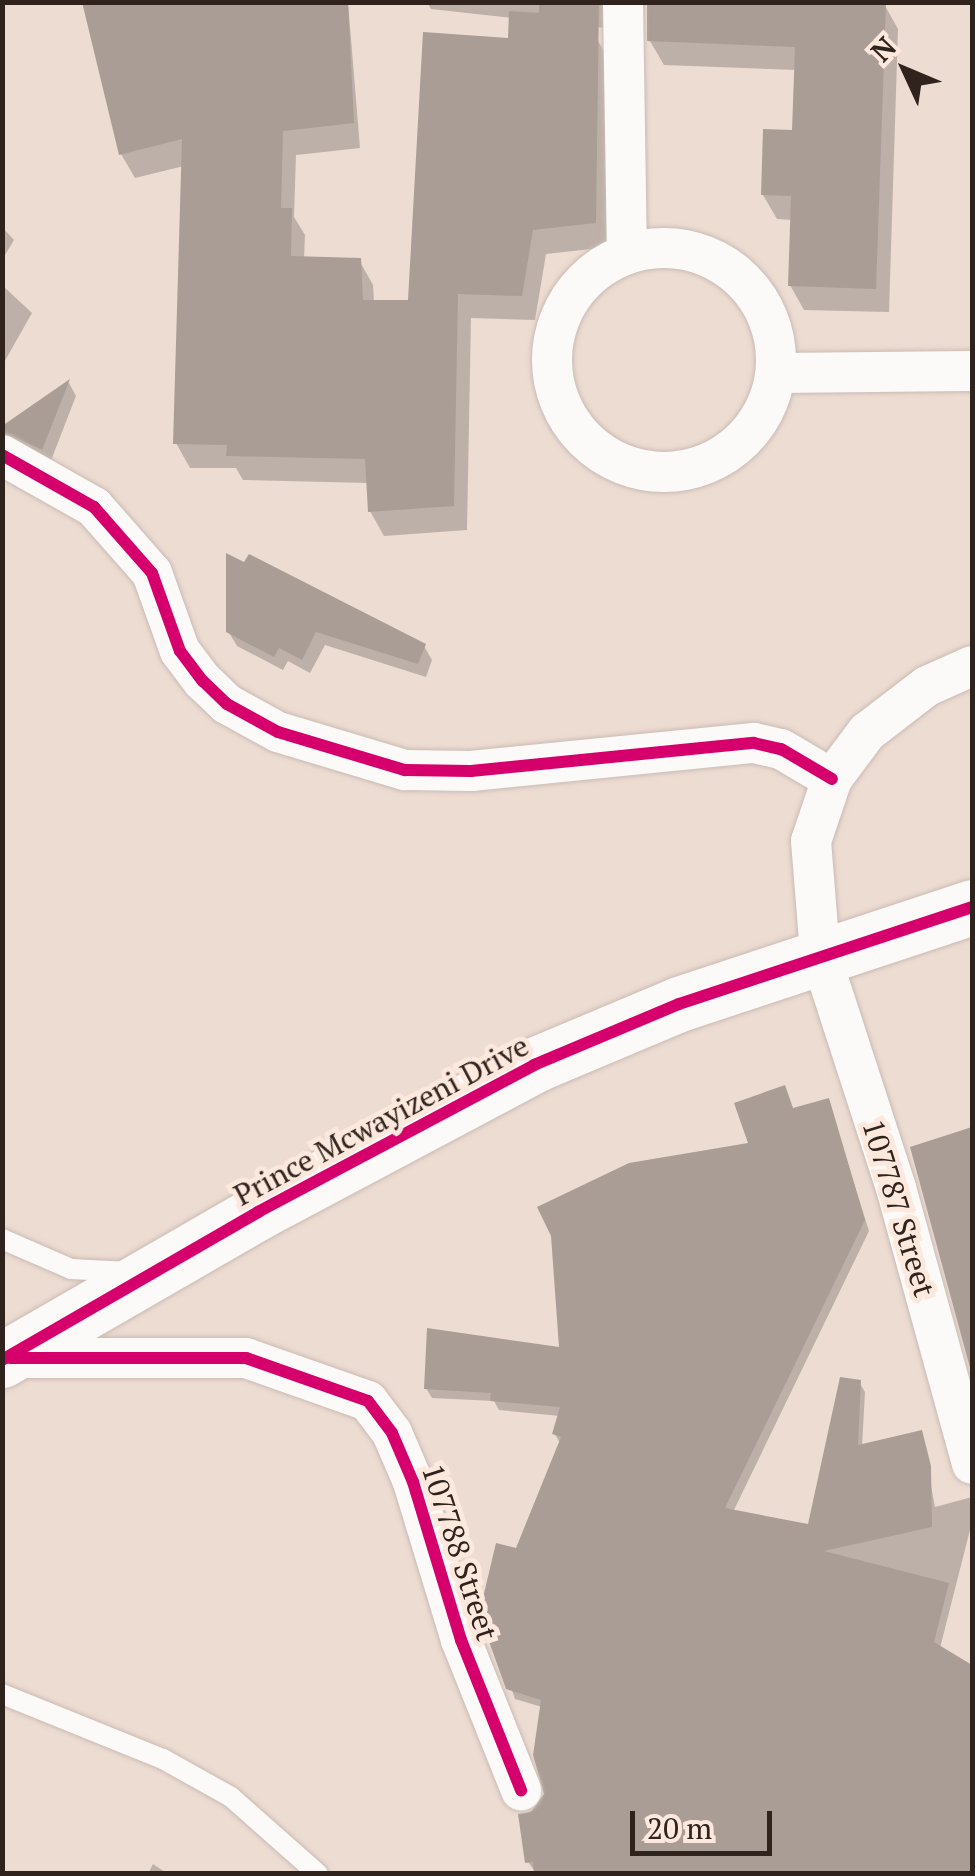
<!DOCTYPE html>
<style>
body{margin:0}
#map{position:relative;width:975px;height:1876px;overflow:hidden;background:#eddcd2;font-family:"PT Serif",serif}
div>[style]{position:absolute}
.shadow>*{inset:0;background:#0003}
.building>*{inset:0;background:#aa9d96}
.roads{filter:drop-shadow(0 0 2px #c9bbb4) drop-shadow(0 0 2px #c9bbb4)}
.lane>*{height:20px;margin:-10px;padding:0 10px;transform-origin:10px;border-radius:10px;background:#fcfaf8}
.street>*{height:40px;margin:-20px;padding:0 20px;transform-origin:20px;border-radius:20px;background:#fcfaf8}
.street>.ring{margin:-20px;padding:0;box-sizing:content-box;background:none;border:40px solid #fcfaf8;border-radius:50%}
.secondary>*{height:55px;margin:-27.5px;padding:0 27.5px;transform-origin:27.5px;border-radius:27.5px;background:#fcfaf8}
.cycleway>*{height:12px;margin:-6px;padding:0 6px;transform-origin:6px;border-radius:6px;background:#d6006c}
span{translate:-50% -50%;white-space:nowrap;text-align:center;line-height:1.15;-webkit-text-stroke:10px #fce8dd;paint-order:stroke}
.street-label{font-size:30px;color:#30231d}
.frame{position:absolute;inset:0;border:5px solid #30231d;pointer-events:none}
.north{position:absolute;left:855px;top:20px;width:100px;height:100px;-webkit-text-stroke:8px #fce8dd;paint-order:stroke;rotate:314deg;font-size:28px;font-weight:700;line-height:40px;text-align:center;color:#30231d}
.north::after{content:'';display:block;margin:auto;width:35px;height:45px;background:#30231d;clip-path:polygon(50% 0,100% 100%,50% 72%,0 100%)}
.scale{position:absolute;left:630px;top:1811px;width:142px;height:45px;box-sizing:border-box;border:5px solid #30231d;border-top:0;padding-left:12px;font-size:30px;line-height:35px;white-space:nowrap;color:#30231d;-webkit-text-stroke:8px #fce8dd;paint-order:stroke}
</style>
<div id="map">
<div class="shadow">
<i style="clip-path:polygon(348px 2px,360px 148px,296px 155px,294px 217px,305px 235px,304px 259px,359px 260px,373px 285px,374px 302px,410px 303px,598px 41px,613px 65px,609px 247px,546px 254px,535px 320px,471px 318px,467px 530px,384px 536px,370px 511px,369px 483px,243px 480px,236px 468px,190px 468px,176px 443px,184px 166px,135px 178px,121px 154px)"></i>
<i style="clip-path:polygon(427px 2px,614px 2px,613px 29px,431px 9px)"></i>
<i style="clip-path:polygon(884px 4px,898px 29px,889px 312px,804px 310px,790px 285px,792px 220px,777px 219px,763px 195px,794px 132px,797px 70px,664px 65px,650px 41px)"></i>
<i style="clip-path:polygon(2px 227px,14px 240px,2px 260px)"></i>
<i style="clip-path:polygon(2px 285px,32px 313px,2px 366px)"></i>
<i style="clip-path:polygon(69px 383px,76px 396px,50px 463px,2px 450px,2px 429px)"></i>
<i style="clip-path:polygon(229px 557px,424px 646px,432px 660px,426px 677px,325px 645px,310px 673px,288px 661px,283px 670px,237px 646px,228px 631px)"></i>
<i style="clip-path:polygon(784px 1088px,794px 1111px,828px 1101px,869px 1231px,733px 1512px,810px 1527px,859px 1382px,865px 1392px,862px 1447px,921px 1433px,935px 1507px,972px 1497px,972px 1522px,940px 1648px,972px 1668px,972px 1874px,537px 1874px,528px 1862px,521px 1815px,541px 1807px,547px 1793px,542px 1707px,515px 1699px,483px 1608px,518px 1551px,561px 1445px,555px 1434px,560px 1416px,499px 1410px,494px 1401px,432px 1398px,426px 1388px,561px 1350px,752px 1145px)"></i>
<i style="clip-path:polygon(972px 1130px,972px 1350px,971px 1350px,913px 1149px)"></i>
<i style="clip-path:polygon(153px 1864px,168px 1874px,148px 1874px)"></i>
</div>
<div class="building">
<i style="clip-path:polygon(82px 2px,348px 2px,354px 123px,283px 131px,281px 208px,292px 208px,291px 256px,361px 258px,363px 300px,408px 300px,423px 32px,508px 38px,509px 11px,539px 13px,539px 2px,599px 2px,596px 223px,533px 230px,522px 296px,458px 294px,454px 506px,368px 512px,365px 459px,226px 456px,227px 445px,173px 444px,182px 139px,119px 155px)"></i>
<i style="clip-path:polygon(647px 2px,886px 2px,876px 289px,788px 286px,791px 196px,761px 195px,763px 129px,792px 130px,795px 47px,647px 41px)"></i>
<i style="clip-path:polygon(70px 379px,42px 450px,2px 431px,2px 426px)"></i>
<i style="clip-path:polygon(226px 553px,244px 562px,249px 554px,426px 644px,418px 664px,316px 632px,302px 660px,279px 648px,274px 657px,226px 632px)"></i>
<i style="clip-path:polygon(785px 1085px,793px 1108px,829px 1098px,865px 1220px,725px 1508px,808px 1524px,840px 1377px,861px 1380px,858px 1445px,922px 1430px,931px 1466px,932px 1527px,824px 1551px,949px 1583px,934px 1642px,972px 1665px,972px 1874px,534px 1874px,533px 1862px,525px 1863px,518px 1814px,531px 1812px,544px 1794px,533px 1755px,541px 1700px,506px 1689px,476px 1605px,481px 1606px,496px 1543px,516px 1548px,561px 1437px,552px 1434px,560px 1407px,490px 1401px,491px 1393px,424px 1389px,427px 1328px,559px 1347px,551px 1236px,537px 1207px,629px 1163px,748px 1143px,734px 1103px)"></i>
<i style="clip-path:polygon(972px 1127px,972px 1368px,970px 1368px,910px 1147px)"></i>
</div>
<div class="roads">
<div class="lane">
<i style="left:2px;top:1239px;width:75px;rotate:23.5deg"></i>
<i style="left:71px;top:1269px;width:58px;rotate:3deg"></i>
<i style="left:2px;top:1694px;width:174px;rotate:22deg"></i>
<i style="left:163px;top:1759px;width:78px;rotate:29.2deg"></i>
<i style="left:231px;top:1797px;width:116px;rotate:41.5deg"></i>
</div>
<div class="street">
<i style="left:623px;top:2px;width:252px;rotate:89.1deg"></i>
<i class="ring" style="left:552px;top:248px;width:184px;height:184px"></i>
<i style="left:776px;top:373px;width:196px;rotate:-0.6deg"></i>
<i style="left:2px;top:455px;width:106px;rotate:29.5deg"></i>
<i style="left:94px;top:507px;width:88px;rotate:48.7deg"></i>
<i style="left:152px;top:573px;width:83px;rotate:70.3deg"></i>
<i style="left:180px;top:651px;width:38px;rotate:53deg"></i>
<i style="left:203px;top:681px;width:33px;rotate:44deg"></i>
<i style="left:227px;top:704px;width:58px;rotate:28.8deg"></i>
<i style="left:278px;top:732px;width:133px;rotate:16.7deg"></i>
<i style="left:405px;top:770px;width:66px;rotate:0.9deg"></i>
<i style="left:471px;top:771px;width:284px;rotate:-5.7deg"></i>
<i style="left:754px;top:743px;width:28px;rotate:13deg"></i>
<i style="left:781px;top:749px;width:59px;rotate:30.5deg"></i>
<i style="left:972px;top:666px;width:49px;rotate:156deg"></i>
<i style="left:927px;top:686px;width:76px;rotate:142.5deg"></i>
<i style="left:867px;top:732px;width:59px;rotate:126.7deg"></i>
<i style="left:832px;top:779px;width:65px;rotate:108.7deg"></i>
<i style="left:811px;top:841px;width:113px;rotate:85.4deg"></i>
<i style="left:820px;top:954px;width:246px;rotate:72deg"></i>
<i style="left:896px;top:1188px;width:286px;rotate:74.6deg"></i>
<i style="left:9px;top:1358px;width:237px"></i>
<i style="left:246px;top:1358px;width:129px;rotate:19.4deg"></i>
<i style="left:368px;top:1401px;width:40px;rotate:53deg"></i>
<i style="left:392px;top:1433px;width:53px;rotate:66.8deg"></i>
<i style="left:413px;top:1482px;width:165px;rotate:73.1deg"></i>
<i style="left:461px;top:1640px;width:162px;rotate:68.2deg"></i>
</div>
<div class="secondary">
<i style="left:2px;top:1360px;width:296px;rotate:-30deg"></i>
<i style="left:258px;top:1212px;width:313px;rotate:-28deg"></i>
<i style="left:534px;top:1065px;width:157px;rotate:-22.8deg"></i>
<i style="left:679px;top:1004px;width:309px;rotate:-18.3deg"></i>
</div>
</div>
<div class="cycleway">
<i style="left:2px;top:455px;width:106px;rotate:29.5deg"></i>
<i style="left:94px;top:507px;width:88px;rotate:48.7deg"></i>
<i style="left:152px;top:573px;width:83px;rotate:70.3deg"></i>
<i style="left:180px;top:651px;width:38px;rotate:53deg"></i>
<i style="left:203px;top:681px;width:33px;rotate:44deg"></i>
<i style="left:227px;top:704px;width:58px;rotate:28.8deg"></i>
<i style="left:278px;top:732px;width:133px;rotate:16.7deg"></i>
<i style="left:405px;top:770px;width:66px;rotate:0.9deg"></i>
<i style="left:471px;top:771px;width:284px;rotate:-5.7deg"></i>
<i style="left:754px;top:743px;width:28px;rotate:13deg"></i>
<i style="left:781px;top:749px;width:59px;rotate:30.5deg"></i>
<i style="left:10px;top:1358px;width:236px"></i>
<i style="left:246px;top:1358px;width:129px;rotate:19.4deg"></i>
<i style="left:368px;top:1401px;width:40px;rotate:53deg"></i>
<i style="left:392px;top:1433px;width:53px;rotate:66.8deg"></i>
<i style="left:413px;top:1482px;width:165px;rotate:73.1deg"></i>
<i style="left:461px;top:1640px;width:162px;rotate:68.2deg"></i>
<i style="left:2px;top:1360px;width:296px;rotate:-30deg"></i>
<i style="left:258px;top:1212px;width:313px;rotate:-28deg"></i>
<i style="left:534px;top:1065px;width:157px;rotate:-22.8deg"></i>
<i style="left:679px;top:1004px;width:309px;rotate:-18.3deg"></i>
</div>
<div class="street-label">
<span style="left:381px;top:1120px;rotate:-28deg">Prince Mcwayizeni Drive</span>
<span style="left:899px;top:1208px;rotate:73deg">107787 Street</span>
<span style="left:460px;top:1552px;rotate:72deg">107788 Street</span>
</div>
<div class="frame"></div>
<div class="north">N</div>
<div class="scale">20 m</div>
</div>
